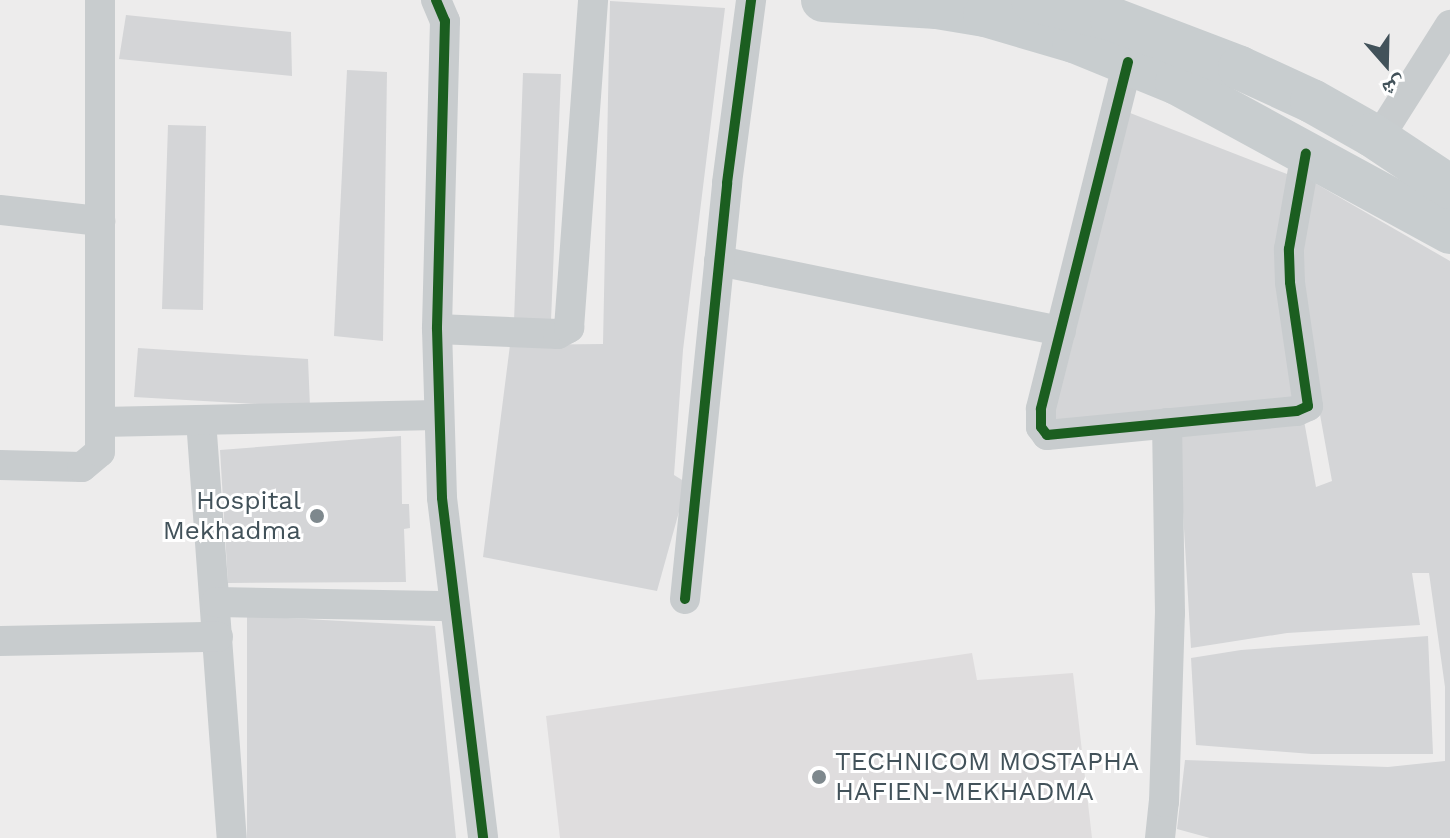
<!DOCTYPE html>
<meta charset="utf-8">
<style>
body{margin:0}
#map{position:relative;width:1450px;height:838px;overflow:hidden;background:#edecec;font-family:"Work Sans","Noto Naskh Arabic",sans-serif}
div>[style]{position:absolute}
.education>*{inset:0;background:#dfddde}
.building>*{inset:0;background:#d4d5d7}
.minor>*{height:30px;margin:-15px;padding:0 15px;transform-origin:15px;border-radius:15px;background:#c8ccce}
.secondary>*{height:44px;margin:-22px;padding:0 22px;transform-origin:22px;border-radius:22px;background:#c8cdcf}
.cycleway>*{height:10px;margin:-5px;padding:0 5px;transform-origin:5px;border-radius:5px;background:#1b5e20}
.dots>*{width:22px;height:22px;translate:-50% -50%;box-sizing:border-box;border:4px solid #fff;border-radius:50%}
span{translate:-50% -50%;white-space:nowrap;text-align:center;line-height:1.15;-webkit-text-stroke:6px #fff;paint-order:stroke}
.poi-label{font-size:26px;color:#42525a}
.right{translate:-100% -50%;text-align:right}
.left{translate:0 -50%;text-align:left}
.north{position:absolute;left:1346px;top:24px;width:80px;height:80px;-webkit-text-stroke:6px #fff;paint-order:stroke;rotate:160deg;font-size:22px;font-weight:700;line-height:32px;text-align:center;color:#42525a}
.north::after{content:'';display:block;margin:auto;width:28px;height:36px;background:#42525a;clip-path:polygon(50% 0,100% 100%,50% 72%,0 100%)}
</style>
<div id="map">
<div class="education">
<i style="clip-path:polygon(972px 653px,977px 680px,1073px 673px,1092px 838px,560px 838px,546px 716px)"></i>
</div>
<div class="building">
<i style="clip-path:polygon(610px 1px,725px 8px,683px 350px,674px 475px,687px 483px,657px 591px,483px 557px,510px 345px,603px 344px)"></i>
<i style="clip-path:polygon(126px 15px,291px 32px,292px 76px,119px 59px)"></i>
<i style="clip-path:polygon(347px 70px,387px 72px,383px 341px,334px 336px)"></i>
<i style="clip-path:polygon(523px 73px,561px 74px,551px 321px,514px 322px)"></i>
<i style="clip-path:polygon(1125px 111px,1287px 174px,1302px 404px,1045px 425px)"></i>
<i style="clip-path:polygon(168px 125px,206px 126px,203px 310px,162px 309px)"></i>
<i style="clip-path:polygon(1306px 178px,1450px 261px,1450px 838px,1210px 838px,1177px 829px,1185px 760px,1388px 767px,1445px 761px,1445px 687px,1429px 573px,1412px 573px,1420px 625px,1287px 633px,1191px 648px,1178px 426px,1303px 415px,1316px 487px,1332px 481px,1296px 282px)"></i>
<i style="clip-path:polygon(138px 348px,308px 359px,310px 407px,134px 397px)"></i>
<i style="clip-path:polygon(401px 436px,402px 504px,409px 504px,410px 528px,404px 529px,406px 582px,228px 583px,220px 450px)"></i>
<i style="clip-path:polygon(247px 616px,435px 626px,456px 838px,247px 838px)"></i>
<i style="clip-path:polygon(1428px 636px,1433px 754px,1312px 754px,1196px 745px,1191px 658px,1241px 650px)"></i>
</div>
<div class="minor">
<i style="left:436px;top:0;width:23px;rotate:67deg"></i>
<i style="left:445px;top:21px;width:308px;rotate:91.5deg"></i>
<i style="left:437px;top:329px;width:169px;rotate:88.3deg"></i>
<i style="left:442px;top:498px;width:342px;rotate:83.1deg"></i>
<i style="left:1128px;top:62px;width:358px;rotate:104.1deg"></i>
<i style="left:1041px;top:409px;width:18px;rotate:90deg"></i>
<i style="left:1041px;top:427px;width:10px;rotate:53deg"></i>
<i style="left:1047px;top:435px;width:251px;rotate:-5.5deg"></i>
<i style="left:1297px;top:411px;width:12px;rotate:-24deg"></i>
<i style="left:1308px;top:406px;width:125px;rotate:-98.3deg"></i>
<i style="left:1290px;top:282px;width:33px;rotate:-92deg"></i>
<i style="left:1289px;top:249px;width:97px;rotate:-80deg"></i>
<i style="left:1378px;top:139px;width:135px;rotate:-57.7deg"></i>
<i style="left:0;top:210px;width:101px;rotate:6.3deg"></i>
<i style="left:719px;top:261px;width:349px;rotate:11.6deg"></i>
<i style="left:437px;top:329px;width:121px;rotate:2.4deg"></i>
<i style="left:558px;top:334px;width:13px;rotate:-29deg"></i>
<i style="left:569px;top:328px;width:329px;rotate:-85.8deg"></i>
<i style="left:201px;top:420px;width:419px;rotate:85.8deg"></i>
<i style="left:101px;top:422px;width:337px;rotate:-1.2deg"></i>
<i style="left:0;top:465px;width:82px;rotate:1.4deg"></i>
<i style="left:82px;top:467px;width:23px;rotate:-40deg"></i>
<i style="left:100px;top:452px;width:452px;rotate:-90deg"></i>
<i style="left:685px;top:599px;width:418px;rotate:-84.2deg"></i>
<i style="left:727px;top:183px;width:185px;rotate:-82.5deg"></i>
<i style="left:216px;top:602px;width:238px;rotate:1deg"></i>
<i style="left:0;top:641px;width:218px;rotate:-1.1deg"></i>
<i style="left:1160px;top:838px;width:36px;rotate:-84deg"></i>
<i style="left:1164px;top:802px;width:189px;rotate:-88.2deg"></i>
<i style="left:1170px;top:613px;width:190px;rotate:-90.9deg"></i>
</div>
<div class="secondary">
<i style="left:823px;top:0;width:114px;rotate:3.5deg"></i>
<i style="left:937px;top:7px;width:49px;rotate:9.5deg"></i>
<i style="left:985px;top:15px;width:93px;rotate:16.3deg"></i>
<i style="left:1074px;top:41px;width:111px;rotate:22.2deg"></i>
<i style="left:1177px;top:83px;width:311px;rotate:28.6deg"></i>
<i style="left:1033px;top:0;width:81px;rotate:13.5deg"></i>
<i style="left:1112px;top:19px;width:137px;rotate:20.9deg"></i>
<i style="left:1240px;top:68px;width:79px;rotate:24.6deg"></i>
<i style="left:1312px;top:101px;width:69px;rotate:29.5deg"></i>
<i style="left:1372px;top:135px;width:94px;rotate:33.7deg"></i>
</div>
<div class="cycleway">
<i style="left:436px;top:0;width:23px;rotate:67deg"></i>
<i style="left:445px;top:21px;width:308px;rotate:91.5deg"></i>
<i style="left:437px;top:329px;width:169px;rotate:88.3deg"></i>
<i style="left:442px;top:498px;width:342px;rotate:83.1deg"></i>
<i style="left:1128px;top:62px;width:358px;rotate:104.1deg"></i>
<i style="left:1041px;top:409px;width:18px;rotate:90deg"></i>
<i style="left:1041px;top:427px;width:10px;rotate:53deg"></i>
<i style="left:1047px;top:435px;width:251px;rotate:-5.5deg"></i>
<i style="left:1297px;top:411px;width:12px;rotate:-24deg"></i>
<i style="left:1308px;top:406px;width:125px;rotate:-98.3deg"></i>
<i style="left:1290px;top:282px;width:33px;rotate:-92deg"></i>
<i style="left:1289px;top:249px;width:97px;rotate:-80deg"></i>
<i style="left:685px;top:599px;width:418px;rotate:-84.2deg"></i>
<i style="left:727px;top:183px;width:185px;rotate:-82.5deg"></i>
</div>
<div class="dots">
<i style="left:317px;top:516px;background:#7e888d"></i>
<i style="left:819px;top:777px;background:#7e888d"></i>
</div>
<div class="poi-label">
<span class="right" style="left:301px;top:516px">Hospital<br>Mekhadma</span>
<span class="left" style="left:835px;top:777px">TECHNICOM MOSTAPHA<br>HAFIEN-MEKHADMA</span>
</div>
<div class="north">ش</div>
</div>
